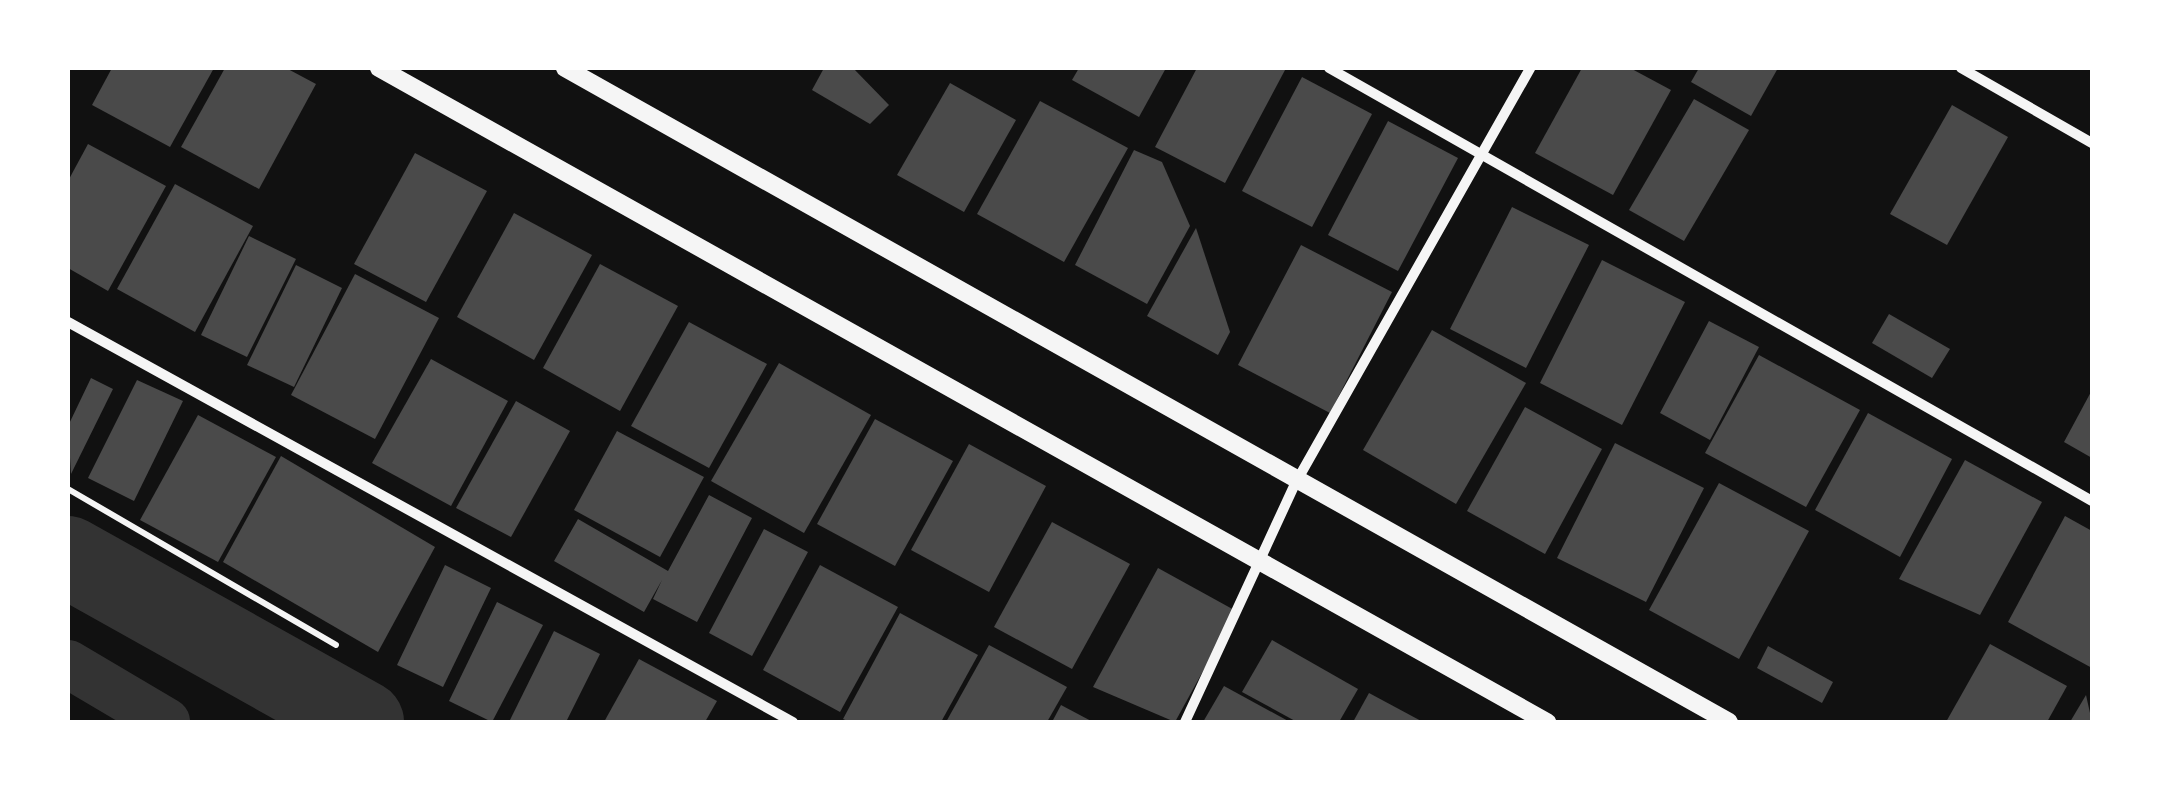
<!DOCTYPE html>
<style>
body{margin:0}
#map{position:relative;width:2160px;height:790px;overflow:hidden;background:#111;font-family:"PT Sans",sans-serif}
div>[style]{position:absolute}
.canal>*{height:48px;margin:-24px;padding:0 24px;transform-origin:24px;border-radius:24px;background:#333}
.river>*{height:82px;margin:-41px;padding:0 41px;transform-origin:41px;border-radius:41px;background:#333}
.building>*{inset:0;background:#4a4a4a}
.path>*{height:6px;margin:-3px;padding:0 3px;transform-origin:3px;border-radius:3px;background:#f5f5f5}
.minor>*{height:10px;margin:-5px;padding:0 5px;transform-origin:5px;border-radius:5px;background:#f5f5f5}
.tertiary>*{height:18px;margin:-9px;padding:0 9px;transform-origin:9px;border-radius:9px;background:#f5f5f5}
span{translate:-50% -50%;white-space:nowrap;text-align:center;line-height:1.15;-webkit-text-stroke:8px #fff;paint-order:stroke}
.frame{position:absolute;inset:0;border:70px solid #fff;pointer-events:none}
</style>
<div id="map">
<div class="canal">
<i style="left:68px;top:664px;width:114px;rotate:30.6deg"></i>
</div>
<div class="river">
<i style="left:68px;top:557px;width:338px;rotate:29.2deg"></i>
</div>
<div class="building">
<i style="clip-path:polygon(112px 68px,214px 68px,170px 147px,92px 105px)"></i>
<i style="clip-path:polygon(225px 68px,286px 68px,316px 84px,259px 189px,181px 147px)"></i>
<i style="clip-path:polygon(824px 68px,853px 68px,889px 105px,870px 124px,812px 90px)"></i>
<i style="clip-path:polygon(1079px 68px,1166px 68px,1139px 117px,1072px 80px)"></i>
<i style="clip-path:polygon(1197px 68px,1285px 70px,1225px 183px,1155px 147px)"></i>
<i style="clip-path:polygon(1582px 68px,1630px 68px,1671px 90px,1613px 195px,1535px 153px)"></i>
<i style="clip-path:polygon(1699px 68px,1778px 68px,1751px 116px,1691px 82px)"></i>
<i style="clip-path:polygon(1302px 77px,1372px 114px,1312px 227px,1242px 191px)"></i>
<i style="clip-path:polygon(950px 83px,1016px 120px,964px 212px,897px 175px)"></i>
<i style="clip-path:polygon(1694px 99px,1749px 130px,1684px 241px,1629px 210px)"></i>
<i style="clip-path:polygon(1040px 101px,1128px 148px,1064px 262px,977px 214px)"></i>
<i style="clip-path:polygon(1952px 105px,2008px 137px,1947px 245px,1890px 214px)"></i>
<i style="clip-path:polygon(1388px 121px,1458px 158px,1398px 271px,1328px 235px)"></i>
<i style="clip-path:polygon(88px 144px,166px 186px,108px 291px,68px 268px,68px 181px)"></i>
<i style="clip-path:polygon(1134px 150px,1162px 162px,1190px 226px,1147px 304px,1075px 265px)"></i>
<i style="clip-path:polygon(415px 153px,487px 191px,426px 302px,354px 264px)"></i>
<i style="clip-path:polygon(175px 184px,253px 226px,195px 332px,117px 289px)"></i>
<i style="clip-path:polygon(1512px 207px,1589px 245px,1526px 368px,1450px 329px)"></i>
<i style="clip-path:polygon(514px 213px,592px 255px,534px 360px,457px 317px)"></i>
<i style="clip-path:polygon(1196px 228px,1230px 332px,1218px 355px,1147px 316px)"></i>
<i style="clip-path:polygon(249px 236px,296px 259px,247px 357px,201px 335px)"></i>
<i style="clip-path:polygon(1301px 245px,1392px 292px,1330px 413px,1238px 365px)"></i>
<i style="clip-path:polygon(1602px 260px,1685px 302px,1622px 425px,1540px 383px)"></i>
<i style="clip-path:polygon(600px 264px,678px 306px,620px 411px,543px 368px)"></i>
<i style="clip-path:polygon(296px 265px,342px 288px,294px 387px,247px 365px)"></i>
<i style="clip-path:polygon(355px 274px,439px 318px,375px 439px,291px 395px)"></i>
<i style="clip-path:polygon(1889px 314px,1950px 349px,1932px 378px,1872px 343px)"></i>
<i style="clip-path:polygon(1709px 321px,1759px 347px,1710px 440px,1660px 413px)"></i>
<i style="clip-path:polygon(689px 322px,767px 364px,709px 468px,631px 426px)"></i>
<i style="clip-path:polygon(1432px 330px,1526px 383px,1456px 504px,1363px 450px)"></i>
<i style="clip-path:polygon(1759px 355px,1860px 410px,1806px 507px,1705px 453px)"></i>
<i style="clip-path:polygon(431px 359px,508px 401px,451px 506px,372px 463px)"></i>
<i style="clip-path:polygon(779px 363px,871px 415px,804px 533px,711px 481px)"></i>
<i style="clip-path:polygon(91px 378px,113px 389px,71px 474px,68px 426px)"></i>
<i style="clip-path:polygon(137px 380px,183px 401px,134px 501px,88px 478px)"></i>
<i style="clip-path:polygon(2092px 390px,2092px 458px,2064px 442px)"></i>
<i style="clip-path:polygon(516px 401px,570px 431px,511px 537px,456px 508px)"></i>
<i style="clip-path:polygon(1525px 407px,1602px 449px,1545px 554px,1467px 511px)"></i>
<i style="clip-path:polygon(1868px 413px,1952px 459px,1900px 557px,1815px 510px)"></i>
<i style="clip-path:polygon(198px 415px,276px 457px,218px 562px,140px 520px)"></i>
<i style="clip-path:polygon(875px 419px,953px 461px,895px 566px,817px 524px)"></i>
<i style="clip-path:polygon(617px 431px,704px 477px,660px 557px,574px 510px)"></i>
<i style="clip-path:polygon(1615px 443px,1704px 488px,1646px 602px,1557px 558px)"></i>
<i style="clip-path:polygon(969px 444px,1046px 486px,989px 592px,911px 550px)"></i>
<i style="clip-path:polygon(281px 456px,435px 547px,378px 652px,223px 562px)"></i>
<i style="clip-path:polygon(1965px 460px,2042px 502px,1980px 615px,1899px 579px)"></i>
<i style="clip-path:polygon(1719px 483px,1809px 531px,1739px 659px,1649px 610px)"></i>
<i style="clip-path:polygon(709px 495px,752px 518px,697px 622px,653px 599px,662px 580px,644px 612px,554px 561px,578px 519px,668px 571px)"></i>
<i style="clip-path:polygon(2065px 516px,2092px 531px,2092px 668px,2008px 622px)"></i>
<i style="clip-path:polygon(1052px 522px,1130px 564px,1072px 669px,994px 627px)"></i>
<i style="clip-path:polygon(764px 529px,808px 552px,752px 656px,709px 633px)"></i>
<i style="clip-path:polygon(445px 565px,491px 588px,443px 687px,397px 665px)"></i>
<i style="clip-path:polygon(820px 565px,898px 607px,840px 712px,763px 670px)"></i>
<i style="clip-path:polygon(1158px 568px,1236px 611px,1175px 722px,1093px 687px)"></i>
<i style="clip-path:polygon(497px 602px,543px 625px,492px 722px,449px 701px)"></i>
<i style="clip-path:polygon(900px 613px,978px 655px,941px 722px,850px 722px,843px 719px)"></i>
<i style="clip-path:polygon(554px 631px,600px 654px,566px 722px,509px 722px)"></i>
<i style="clip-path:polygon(1272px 640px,1358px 689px,1339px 722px,1297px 722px,1242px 692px)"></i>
<i style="clip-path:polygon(1990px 644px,2067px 686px,2047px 722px,1946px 722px)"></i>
<i style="clip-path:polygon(989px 645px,1067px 687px,1047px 722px,946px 722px)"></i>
<i style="clip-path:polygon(1768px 646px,1833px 682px,1822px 703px,1757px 668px)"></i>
<i style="clip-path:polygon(639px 659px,717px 701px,705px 722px,604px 722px)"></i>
<i style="clip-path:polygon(1224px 686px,1290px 722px,1203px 722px)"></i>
<i style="clip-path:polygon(1369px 693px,1423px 722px,1353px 722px)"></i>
<i style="clip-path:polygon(2086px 695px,2092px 722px,2070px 722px)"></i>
<i style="clip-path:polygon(1061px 705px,1093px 722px,1052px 722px)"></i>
</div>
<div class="path">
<i style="left:68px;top:489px;width:310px;rotate:30.2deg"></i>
</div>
<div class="minor">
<i style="left:1329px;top:68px;width:877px;rotate:29.57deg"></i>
<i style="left:1961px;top:68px;width:151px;rotate:29.8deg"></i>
<i style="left:68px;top:322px;width:828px;rotate:28.89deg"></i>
<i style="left:1185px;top:722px;width:262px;rotate:-65.2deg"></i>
<i style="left:1295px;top:484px;width:478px;rotate:-60.5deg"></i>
</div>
<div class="tertiary">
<i style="left:379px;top:68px;width:1339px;rotate:29.25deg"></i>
<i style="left:565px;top:68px;width:1335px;rotate:29.33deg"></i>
</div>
<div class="frame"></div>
</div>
